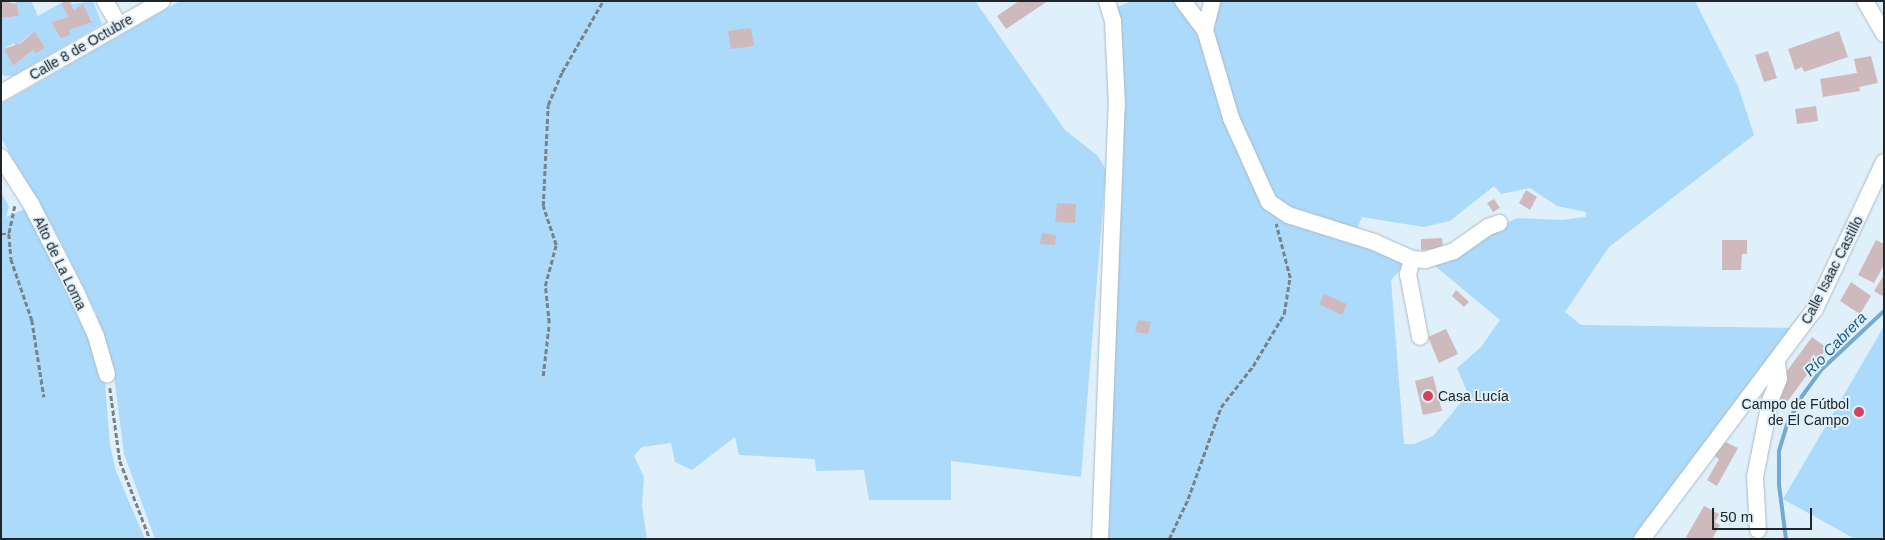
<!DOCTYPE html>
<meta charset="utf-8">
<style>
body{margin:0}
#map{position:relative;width:1885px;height:540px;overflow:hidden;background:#e0f0fb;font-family:Helvetica,sans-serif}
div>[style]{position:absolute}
.green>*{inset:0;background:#acdafb}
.stream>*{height:4px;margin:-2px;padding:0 2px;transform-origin:2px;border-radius:2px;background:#72aad1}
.building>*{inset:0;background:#cebabc}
.path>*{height:2.5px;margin-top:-1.25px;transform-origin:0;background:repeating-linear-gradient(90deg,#788289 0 5px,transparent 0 7.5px)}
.roads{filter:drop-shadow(0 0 1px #abb9c4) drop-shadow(0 0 1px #abb9c4)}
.minor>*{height:16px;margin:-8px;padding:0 8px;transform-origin:8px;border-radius:8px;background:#fff}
.dots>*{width:14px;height:14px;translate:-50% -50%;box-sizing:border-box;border:2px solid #e0f0fb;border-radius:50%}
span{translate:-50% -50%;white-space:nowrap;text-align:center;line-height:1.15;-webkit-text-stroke:4px #e0f0fb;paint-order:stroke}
.street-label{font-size:14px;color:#202529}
.poi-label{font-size:14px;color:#202529}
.left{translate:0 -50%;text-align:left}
.right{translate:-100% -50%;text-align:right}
.water-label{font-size:15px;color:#17597f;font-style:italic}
.frame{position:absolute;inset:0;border:2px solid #202529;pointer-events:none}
.scale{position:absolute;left:1712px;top:508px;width:100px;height:22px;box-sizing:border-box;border:2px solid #202529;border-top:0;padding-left:6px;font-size:15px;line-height:18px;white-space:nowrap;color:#202529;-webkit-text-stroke:4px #e0f0fb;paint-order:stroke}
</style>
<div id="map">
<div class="green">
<i style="clip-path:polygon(evenodd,13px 1px,31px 1px,38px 16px,61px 3px,68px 17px,51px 22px,61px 39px,71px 34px,69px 30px,92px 21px,83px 5px,74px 10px,69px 1px,73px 4px,93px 1px,102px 24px,13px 76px,5px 76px,1px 74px,1px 18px,19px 16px,17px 4px,13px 1px,35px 31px,45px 48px,35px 54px,33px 50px,13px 66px,4px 49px,14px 43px,16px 46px,35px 31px)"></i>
<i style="clip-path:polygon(180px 1px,975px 1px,1065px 130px,1098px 156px,1106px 170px,1081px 477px,951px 461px,951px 500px,869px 500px,864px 470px,816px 471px,815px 459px,739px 455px,735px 437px,692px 470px,675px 462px,671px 443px,642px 447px,634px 456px,644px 477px,642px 505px,647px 539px,155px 539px,124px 454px,114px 376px,96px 313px,60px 240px,1px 138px,1px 104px)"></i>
<i style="clip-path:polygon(1132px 1px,1176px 1px,1200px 36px,1263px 199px,1407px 263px,1391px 280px,1404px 444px,1414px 444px,1433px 436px,1468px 394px,1457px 368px,1481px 347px,1500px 320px,1429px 261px,1517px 218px,1562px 220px,1586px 217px,1586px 212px,1557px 206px,1530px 188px,1501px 194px,1494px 186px,1450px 221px,1423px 227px,1362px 217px,1357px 229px,1334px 226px,1274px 200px,1234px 117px,1213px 34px,1215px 1px,1695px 1px,1738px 86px,1754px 135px,1609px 247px,1565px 312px,1581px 325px,1793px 328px,1635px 539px,1106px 539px,1124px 143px,1115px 8px)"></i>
<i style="clip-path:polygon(1px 192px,9px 207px,6px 217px,27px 208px,74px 296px,105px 383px,110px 445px,116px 471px,145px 539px,1px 539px)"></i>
<i style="clip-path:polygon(1884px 326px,1884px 539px,1855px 539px,1783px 499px)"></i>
</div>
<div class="stream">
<i style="left:1786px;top:539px;width:54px;rotate:-97.4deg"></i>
<i style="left:1779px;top:485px;width:34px;rotate:-90deg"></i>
<i style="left:1779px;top:451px;width:27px;rotate:-73deg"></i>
<i style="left:1787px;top:425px;width:29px;rotate:-63deg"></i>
<i style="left:1800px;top:399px;width:37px;rotate:-54deg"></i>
<i style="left:1822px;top:369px;width:85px;rotate:-43.1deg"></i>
</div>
<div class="building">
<i style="clip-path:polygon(1px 1px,17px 4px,19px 16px,1px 18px)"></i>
<i style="clip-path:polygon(69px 1px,74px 10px,83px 4px,92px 22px,69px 30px,71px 34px,61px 39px,51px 22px,68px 17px,61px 3px)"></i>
<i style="clip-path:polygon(1019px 1px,1048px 1px,1006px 29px,997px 16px)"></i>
<i style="clip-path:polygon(751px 28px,754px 46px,731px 49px,728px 31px)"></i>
<i style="clip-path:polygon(35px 31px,45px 48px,35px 54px,33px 50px,13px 66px,4px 49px,21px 43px)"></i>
<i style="clip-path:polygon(1839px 31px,1848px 57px,1804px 72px,1802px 67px,1795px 70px,1788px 49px)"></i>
<i style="clip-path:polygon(1768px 51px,1777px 78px,1764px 82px,1755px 55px)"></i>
<i style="clip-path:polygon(1871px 56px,1878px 83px,1859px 87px,1860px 91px,1823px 97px,1820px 79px,1857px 73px,1854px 59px)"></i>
<i style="clip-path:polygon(1816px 106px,1818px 121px,1797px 124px,1795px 109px)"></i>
<i style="clip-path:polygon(1526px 190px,1537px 197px,1530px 210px,1519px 203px)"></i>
<i style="clip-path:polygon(1494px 199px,1500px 208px,1493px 212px,1487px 203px)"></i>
<i style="clip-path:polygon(1057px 203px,1076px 204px,1075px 223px,1055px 222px)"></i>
<i style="clip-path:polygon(1042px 233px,1056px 235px,1055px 245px,1040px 244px)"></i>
<i style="clip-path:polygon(1442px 238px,1443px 249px,1421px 250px,1421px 239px)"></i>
<i style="clip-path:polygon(1722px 240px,1747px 240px,1747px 254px,1742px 254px,1741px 270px,1722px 270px)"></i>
<i style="clip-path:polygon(1876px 240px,1884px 244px,1884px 265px,1874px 283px,1858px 275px)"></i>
<i style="clip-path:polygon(1884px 275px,1884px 293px,1882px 296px,1874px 291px)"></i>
<i style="clip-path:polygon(1851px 282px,1871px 296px,1860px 314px,1840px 301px)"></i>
<i style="clip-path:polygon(1456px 290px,1469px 302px,1464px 307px,1452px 296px)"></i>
<i style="clip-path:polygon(1324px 294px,1347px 304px,1342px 315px,1319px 304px)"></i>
<i style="clip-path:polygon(1138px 320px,1151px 322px,1148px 334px,1135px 332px)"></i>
<i style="clip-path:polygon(1446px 329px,1458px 354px,1439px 363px,1428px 337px)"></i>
<i style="clip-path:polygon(1812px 337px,1827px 348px,1784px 406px,1773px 398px,1784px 375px)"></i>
<i style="clip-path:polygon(1433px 376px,1442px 411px,1423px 415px,1415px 381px)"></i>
<i style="clip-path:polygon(1723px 441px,1738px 448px,1717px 486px,1707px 480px,1719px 459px,1713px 455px)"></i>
<i style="clip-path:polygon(1704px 506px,1719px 514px,1715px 522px,1720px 525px,1712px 539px,1690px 539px,1686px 537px)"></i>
</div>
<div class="path">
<i style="left:15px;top:206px;width:29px;rotate:102deg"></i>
<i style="left:9px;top:234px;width:25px;rotate:85deg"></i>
<i style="left:11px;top:259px;width:65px;rotate:71deg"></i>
<i style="left:32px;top:320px;width:78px;rotate:81.1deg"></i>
<i style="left:1px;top:234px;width:8px"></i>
<i style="left:543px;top:376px;width:53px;rotate:-83.5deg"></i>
<i style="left:549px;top:323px;width:37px;rotate:-96deg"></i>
<i style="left:545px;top:286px;width:42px;rotate:-75deg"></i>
<i style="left:556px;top:245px;width:41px;rotate:-108.4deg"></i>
<i style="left:543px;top:206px;width:101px;rotate:-87.2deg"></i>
<i style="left:548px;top:105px;width:36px;rotate:-67deg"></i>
<i style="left:562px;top:72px;width:82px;rotate:-60deg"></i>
<i style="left:110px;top:388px;width:74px;rotate:82.2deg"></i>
<i style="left:120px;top:461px;width:84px;rotate:69deg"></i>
<i style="left:1169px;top:539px;width:44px;rotate:-64.6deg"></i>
<i style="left:1188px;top:499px;width:98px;rotate:-70.3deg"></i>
<i style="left:1221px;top:407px;width:52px;rotate:-52deg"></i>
<i style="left:1253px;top:366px;width:61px;rotate:-59.2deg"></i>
<i style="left:1284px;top:314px;width:36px;rotate:-81deg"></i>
<i style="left:1290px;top:278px;width:56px;rotate:-104.5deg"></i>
</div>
<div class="roads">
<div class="minor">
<i style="left:105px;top:1px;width:28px;rotate:60deg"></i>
<i style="left:1183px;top:1px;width:36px;rotate:53deg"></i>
<i style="left:1205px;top:30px;width:92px;rotate:73.5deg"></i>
<i style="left:1231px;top:118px;width:92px;rotate:65.7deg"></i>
<i style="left:1269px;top:202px;width:23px;rotate:34deg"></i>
<i style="left:1288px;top:215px;width:90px;rotate:17.4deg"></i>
<i style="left:1374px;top:242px;width:42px;rotate:24.1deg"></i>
<i style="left:1412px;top:259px;width:13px;rotate:4deg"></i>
<i style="left:1425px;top:260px;width:30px;rotate:-17deg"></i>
<i style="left:1454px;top:251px;width:42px;rotate:-35.2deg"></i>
<i style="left:1488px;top:227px;width:12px;rotate:-20deg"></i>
<i style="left:1865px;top:1px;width:38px;rotate:60deg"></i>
<i style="left:1205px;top:30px;width:30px;rotate:-76deg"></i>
<i style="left:1px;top:93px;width:185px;rotate:-29.7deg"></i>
<i style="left:1px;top:157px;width:56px;rotate:57.4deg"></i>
<i style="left:31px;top:204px;width:101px;rotate:62.9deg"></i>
<i style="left:77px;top:294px;width:46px;rotate:65.7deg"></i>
<i style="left:96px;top:336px;width:40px;rotate:74deg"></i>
<i style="left:1412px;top:259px;width:16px;rotate:105deg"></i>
<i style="left:1408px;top:274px;width:64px;rotate:79.2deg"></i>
<i style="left:1758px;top:530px;width:53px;rotate:-93.2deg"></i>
<i style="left:1755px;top:477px;width:77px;rotate:-78.8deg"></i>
<i style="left:1770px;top:401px;width:24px;rotate:-68deg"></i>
<i style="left:1779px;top:379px;width:17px;rotate:-97deg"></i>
<i style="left:1100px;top:539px;width:433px;rotate:-87.8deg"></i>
<i style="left:1117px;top:106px;width:85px;rotate:-92.7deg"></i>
<i style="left:1113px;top:21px;width:21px;rotate:-107deg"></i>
<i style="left:1642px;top:539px;width:288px;rotate:-53.1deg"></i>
<i style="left:1815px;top:309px;width:162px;rotate:-64.9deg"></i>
</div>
</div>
<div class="dots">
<i style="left:1428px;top:396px;background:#d34360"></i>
<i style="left:1859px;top:412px;background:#d34360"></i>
</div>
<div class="street-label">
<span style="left:81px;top:47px;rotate:-30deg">Calle 8 de Octubre</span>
<span style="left:60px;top:263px;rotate:64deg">Alto de La Loma</span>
<span style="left:1832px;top:270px;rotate:-63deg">Calle Isaac Castillo</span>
</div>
<div class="poi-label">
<span class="left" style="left:1438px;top:396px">Casa Lucía</span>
<span class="right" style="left:1849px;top:412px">Campo de Fútbol<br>de El Campo</span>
</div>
<div class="water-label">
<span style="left:1835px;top:344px;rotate:-46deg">Río Cabrera</span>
</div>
<div class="frame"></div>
<div class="scale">50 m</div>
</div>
